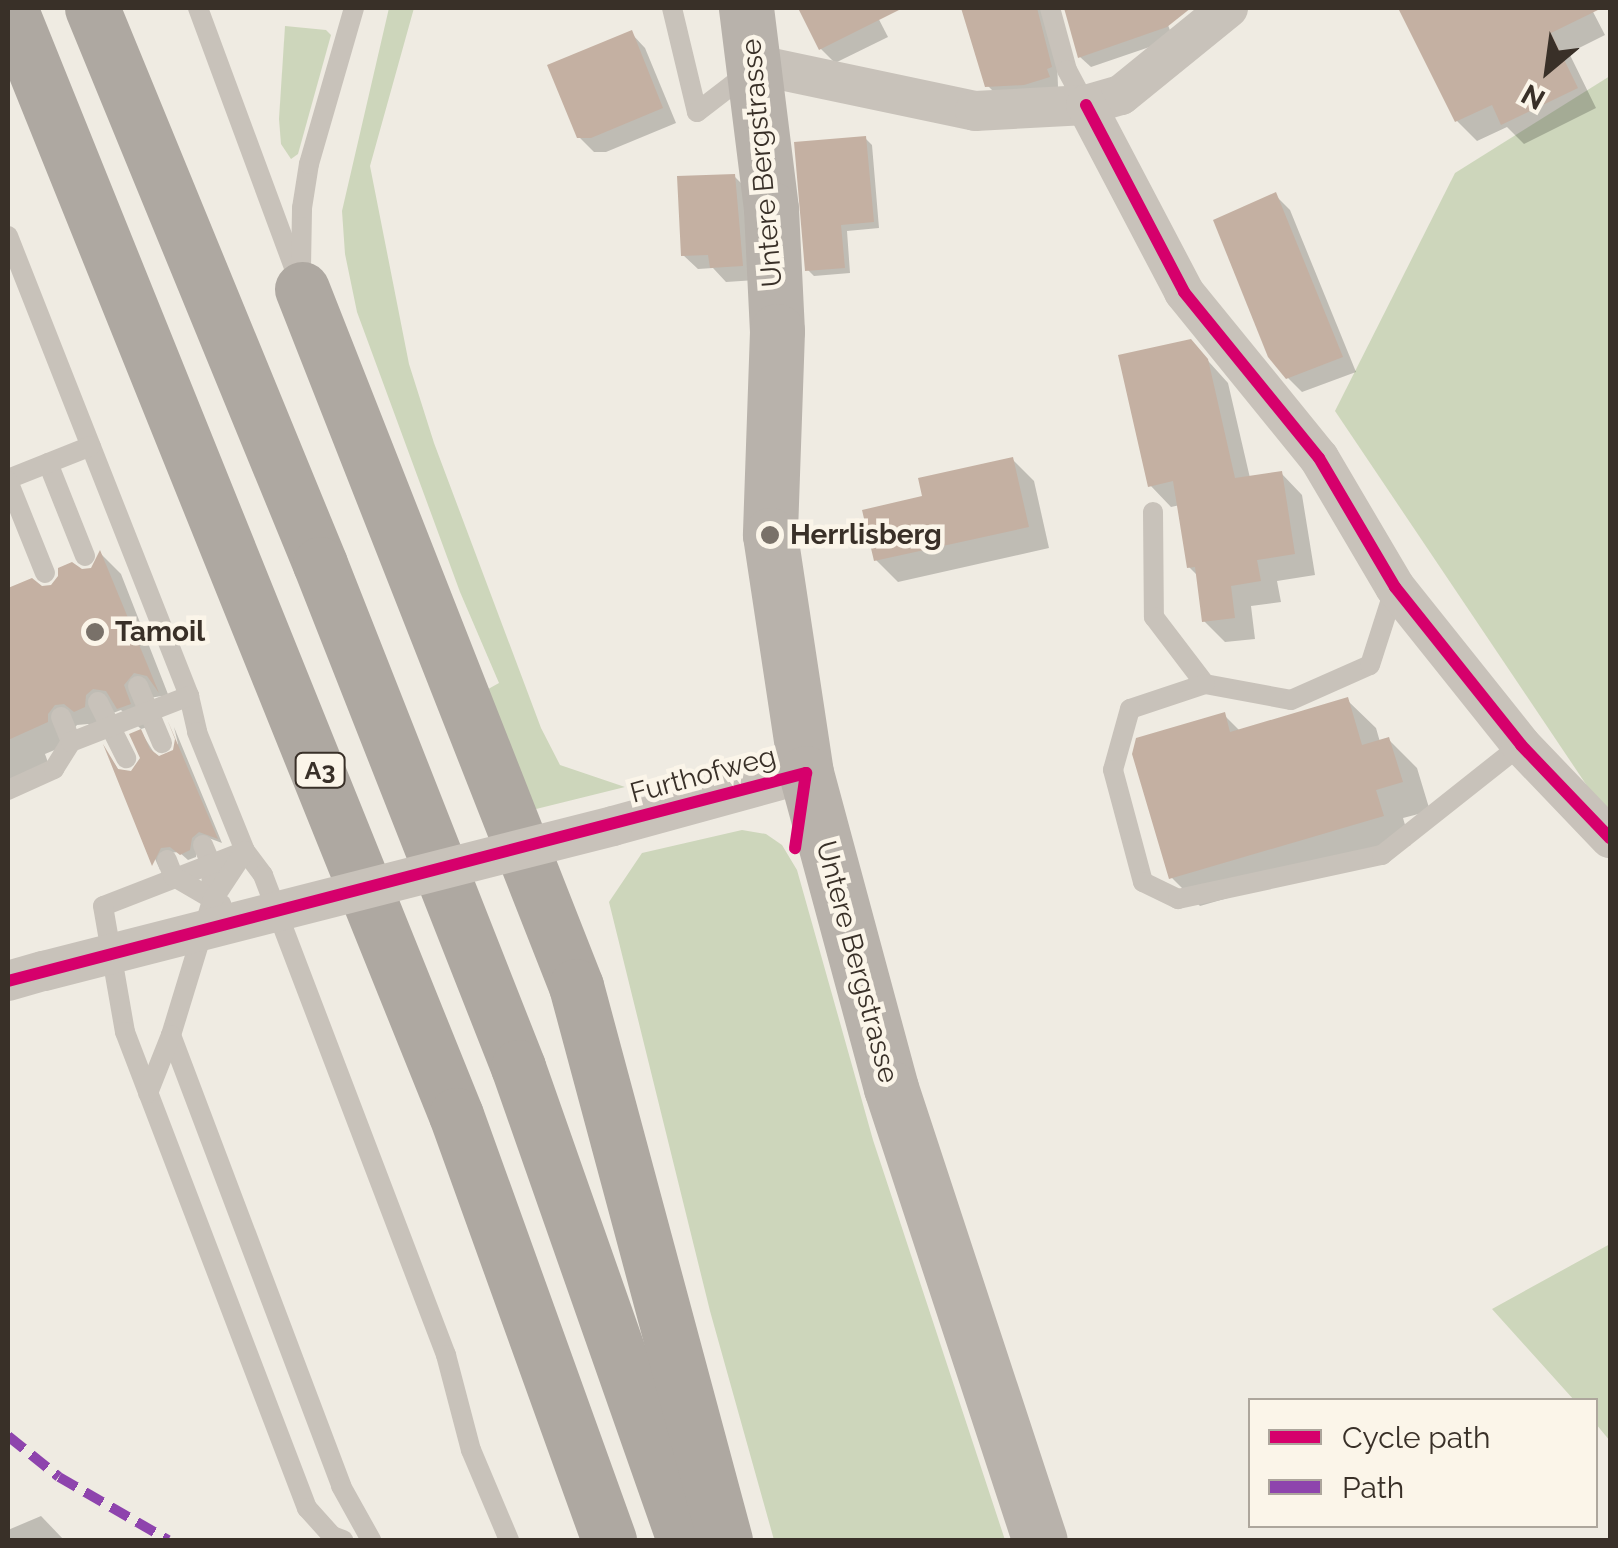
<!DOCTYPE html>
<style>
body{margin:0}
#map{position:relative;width:1618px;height:1548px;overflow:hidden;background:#efebe2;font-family:Raleway,sans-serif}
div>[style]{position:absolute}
.green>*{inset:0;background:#cdd6bb}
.shadow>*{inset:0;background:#0003}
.building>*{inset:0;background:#c4b0a2}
.service>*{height:20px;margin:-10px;padding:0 10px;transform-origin:10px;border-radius:10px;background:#c8c2ba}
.minor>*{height:40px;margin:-20px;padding:0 20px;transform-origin:20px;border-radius:20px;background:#c8c2ba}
.secondary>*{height:55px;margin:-27.5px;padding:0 27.5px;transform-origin:27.5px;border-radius:27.5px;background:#b8b2ab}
.motorway>*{height:55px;margin:-27.5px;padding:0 27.5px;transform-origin:27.5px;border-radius:27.5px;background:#aea8a1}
.minor-bridge>*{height:40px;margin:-20px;padding:0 20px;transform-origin:20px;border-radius:20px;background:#c8c2ba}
.quiet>*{height:10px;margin-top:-5px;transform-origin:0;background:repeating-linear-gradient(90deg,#8e44ad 0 20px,transparent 0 30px)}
.cycleway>*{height:12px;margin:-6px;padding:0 6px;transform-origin:6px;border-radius:6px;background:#d6006c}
.dots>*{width:28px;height:28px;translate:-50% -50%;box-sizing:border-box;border:5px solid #fbf5e9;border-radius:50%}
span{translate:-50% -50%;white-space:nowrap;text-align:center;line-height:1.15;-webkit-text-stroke:9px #fbf5e9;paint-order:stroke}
.shield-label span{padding:2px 8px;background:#fbf5e9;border:2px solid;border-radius:8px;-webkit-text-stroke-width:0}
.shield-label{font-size:25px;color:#393028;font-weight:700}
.street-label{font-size:28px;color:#393028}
.poi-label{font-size:28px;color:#393028;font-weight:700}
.left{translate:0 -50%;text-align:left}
.frame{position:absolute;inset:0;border:10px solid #393028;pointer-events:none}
.legend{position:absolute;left:1248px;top:1398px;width:350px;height:130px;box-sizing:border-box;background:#fbf5e9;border:2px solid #ada69c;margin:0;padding:12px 18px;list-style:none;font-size:30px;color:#393028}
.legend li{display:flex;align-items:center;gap:20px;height:50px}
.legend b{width:50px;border:2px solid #ada69c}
.north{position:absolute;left:1498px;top:20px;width:100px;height:100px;-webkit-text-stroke:8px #fbf5e9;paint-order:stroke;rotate:209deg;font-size:28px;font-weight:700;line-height:40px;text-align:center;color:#393028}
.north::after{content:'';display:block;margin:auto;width:35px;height:45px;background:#393028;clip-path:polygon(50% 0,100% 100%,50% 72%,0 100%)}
</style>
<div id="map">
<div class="green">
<i style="clip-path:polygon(389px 8px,414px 8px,370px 166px,409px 364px,434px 443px,541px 728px,560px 765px,625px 787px,528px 811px,481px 693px,499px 683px,460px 592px,357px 312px,345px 254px,342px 211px)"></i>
<i style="clip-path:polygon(285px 26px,326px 30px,331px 35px,298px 154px,291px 159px,281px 144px,279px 119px)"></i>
<i style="clip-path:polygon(1610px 76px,1610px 820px,1335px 411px,1455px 173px)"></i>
<i style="clip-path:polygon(742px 830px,766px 834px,782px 845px,797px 870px,873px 1140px,1005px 1540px,774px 1540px,710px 1311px,609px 902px,642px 853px)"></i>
<i style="clip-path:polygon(1610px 1244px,1610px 1441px,1596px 1424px,1596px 1400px,1574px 1400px,1492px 1309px)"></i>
</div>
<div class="shadow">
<i style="clip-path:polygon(800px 8px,873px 8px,888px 37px,835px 63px,821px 49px)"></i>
<i style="clip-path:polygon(963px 8px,1055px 8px,1058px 87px,998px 96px,987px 85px)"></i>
<i style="clip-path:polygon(1067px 8px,1162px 8px,1173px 39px,1091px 67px,1080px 57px)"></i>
<i style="clip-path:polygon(1401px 8px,1591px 8px,1605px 35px,1569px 53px,1596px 108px,1524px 144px,1507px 127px,1477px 141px,1457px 121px)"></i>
<i style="clip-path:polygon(631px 33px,645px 48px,676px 123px,606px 152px,594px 152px,579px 137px)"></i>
<i style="clip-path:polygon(865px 138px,872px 145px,879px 228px,847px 231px,850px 273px,814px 276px,808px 270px)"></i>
<i style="clip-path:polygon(734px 176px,749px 191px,756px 280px,726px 282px,713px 268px,698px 269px,683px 255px)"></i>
<i style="clip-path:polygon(1275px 195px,1290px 210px,1356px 372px,1302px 392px,1288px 378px)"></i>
<i style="clip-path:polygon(1191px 342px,1228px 383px,1250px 478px,1281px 473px,1302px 495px,1315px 575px,1277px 581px,1281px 602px,1251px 606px,1255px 639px,1225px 642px,1204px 621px,1198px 576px,1189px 567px,1180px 505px,1171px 507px,1150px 485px)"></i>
<i style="clip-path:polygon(1012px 459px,1034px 481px,1049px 548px,898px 582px,876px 560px,925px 498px)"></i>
<i style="clip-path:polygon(101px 554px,121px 574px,173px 707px,162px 696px,149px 698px,151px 726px,141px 729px,121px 710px,108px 715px,97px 732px,88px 724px,77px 725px,68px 736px,69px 744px,45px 754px,52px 774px,8px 792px,8px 591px,32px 581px,41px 589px,52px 588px,93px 571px)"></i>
<i style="clip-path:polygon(1347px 700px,1376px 728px,1380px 742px,1389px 740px,1417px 768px,1430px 811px,1403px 818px,1411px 845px,1200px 906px,1172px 878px,1224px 715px,1241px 732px)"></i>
<i style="clip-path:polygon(174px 727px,222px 843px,206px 837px,197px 844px,196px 857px,188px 860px,179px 852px,168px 853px,160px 870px,110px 757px,120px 772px,132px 773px,142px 758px,141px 732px,156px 756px,167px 759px,178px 744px)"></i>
<i style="clip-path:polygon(41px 1516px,64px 1540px,8px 1540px,8px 1530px)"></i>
</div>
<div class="building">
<i style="clip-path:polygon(798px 8px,903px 8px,819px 50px)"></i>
<i style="clip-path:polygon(961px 8px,1037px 8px,1052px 67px,1047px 69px,1050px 77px,1024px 85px,985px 87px)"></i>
<i style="clip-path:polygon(1064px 8px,1191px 8px,1167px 27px,1078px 58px)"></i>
<i style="clip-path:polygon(1398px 8px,1602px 8px,1551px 33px,1578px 88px,1501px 125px,1492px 105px,1455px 122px)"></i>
<i style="clip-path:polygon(632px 30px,663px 108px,591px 138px,577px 138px,547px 65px)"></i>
<i style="clip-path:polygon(866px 136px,874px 222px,841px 225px,845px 268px,805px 271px,794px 142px)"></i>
<i style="clip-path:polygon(735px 174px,743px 266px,710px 268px,708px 255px,681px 256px,677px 176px)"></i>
<i style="clip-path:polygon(1276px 192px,1343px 357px,1286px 379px,1268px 357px,1213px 220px)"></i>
<i style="clip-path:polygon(1191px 339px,1208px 359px,1235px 478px,1282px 471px,1295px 554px,1257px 560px,1261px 581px,1231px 586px,1235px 618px,1202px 622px,1195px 567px,1187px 568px,1173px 481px,1148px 487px,1118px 355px)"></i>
<i style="clip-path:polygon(1013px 457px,1029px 527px,874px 561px,862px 510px,922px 496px,918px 478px)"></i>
<i style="clip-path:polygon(100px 550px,159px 693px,147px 676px,134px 673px,124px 685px,131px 704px,117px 709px,106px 691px,93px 689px,86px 695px,85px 707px,74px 712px,64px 704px,55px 705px,48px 714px,48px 722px,8px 740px,8px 588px,32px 578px,42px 586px,51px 585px,58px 576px,58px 568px,72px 562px,82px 569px,91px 568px)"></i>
<i style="clip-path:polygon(1348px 697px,1362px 745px,1389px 737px,1403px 782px,1376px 790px,1384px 816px,1169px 879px,1132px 754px,1136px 738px,1225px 712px,1230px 732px)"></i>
<i style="clip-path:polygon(167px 719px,218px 839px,199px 832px,192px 838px,190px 850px,180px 855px,170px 847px,161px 848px,152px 866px,103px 744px,118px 769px,131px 771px,140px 758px,129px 734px,141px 729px,150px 749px,159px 756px,173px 750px,175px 739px)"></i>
</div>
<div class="service">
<i style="left:198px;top:8px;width:297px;rotate:69.7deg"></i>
<i style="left:672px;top:8px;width:107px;rotate:76.5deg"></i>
<i style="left:697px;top:112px;width:66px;rotate:-37.6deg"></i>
<i style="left:1050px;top:8px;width:64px;rotate:74.7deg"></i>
<i style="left:1067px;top:70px;width:40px;rotate:62deg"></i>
<i style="left:8px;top:236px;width:494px;rotate:68.5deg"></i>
<i style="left:189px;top:696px;width:37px;rotate:77deg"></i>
<i style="left:197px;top:732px;width:128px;rotate:68deg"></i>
<i style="left:245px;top:851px;width:30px;rotate:53deg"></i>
<i style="left:263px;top:875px;width:514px;rotate:69.13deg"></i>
<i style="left:446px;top:1355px;width:98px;rotate:75.3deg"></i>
<i style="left:471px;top:1450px;width:98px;rotate:67.1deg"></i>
<i style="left:301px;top:267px;width:59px;rotate:-89deg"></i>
<i style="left:302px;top:208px;width:45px;rotate:-81deg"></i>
<i style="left:309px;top:164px;width:162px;rotate:-73.9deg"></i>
<i style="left:48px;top:463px;width:100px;rotate:68.3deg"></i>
<i style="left:8px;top:479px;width:89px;rotate:-21.7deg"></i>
<i style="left:8px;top:481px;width:99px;rotate:68.1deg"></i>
<i style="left:1153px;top:512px;width:105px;rotate:89.5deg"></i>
<i style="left:1154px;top:617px;width:84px;rotate:52.7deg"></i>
<i style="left:1205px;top:684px;width:87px;rotate:10.5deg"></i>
<i style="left:1291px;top:700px;width:86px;rotate:-23.9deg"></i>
<i style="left:1370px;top:665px;width:82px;rotate:-72.2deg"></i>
<i style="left:1205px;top:684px;width:79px;rotate:161.6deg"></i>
<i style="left:1130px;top:709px;width:63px;rotate:105.6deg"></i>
<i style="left:1113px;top:770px;width:116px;rotate:75deg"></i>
<i style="left:1143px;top:882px;width:39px;rotate:26deg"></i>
<i style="left:1178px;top:899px;width:209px;rotate:-12.2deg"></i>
<i style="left:1382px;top:855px;width:177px;rotate:-38.4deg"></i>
<i style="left:138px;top:686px;width:62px;rotate:67.2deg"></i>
<i style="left:98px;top:702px;width:63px;rotate:63.4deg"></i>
<i style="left:61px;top:717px;width:27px;rotate:68deg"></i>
<i style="left:8px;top:790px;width:51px;rotate:-24.5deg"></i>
<i style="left:54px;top:769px;width:32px;rotate:-58deg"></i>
<i style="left:71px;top:742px;width:127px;rotate:-21.3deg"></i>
<i style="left:203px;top:845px;width:21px;rotate:67deg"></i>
<i style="left:211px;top:864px;width:37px;rotate:88deg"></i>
<i style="left:212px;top:901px;width:140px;rotate:107deg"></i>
<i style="left:171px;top:1035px;width:482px;rotate:69.3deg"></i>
<i style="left:341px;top:1486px;width:62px;rotate:60.9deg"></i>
<i style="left:245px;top:851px;width:152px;rotate:158.8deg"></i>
<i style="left:103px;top:906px;width:128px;rotate:80.1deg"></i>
<i style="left:125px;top:1032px;width:510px;rotate:69.08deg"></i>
<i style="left:307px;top:1508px;width:38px;rotate:48deg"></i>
<i style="left:332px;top:1536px;width:12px;rotate:20deg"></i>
<i style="left:167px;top:860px;width:17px;rotate:69deg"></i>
<i style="left:173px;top:876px;width:56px;rotate:30.3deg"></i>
<i style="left:212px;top:901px;width:60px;rotate:-56.6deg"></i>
<i style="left:148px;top:1093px;width:62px;rotate:-68.4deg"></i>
</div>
<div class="minor">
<i style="left:757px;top:65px;width:223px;rotate:11.9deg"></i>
<i style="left:975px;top:111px;width:111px;rotate:-3.1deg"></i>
<i style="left:1086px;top:105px;width:36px;rotate:-16deg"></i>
<i style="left:1121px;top:95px;width:138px;rotate:-39.1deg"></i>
<i style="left:1086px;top:105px;width:211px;rotate:62.3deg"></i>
<i style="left:1184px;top:292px;width:214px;rotate:50.9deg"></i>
<i style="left:1319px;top:458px;width:150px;rotate:59.5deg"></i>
<i style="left:1395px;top:587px;width:202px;rotate:51.4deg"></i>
<i style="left:1521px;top:745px;width:129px;rotate:46.3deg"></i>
<i style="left:613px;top:826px;width:200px;rotate:-15.4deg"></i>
<i style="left:8px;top:981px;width:37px;rotate:-16deg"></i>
</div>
<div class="secondary">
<i style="left:746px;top:8px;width:203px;rotate:82.9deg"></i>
<i style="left:771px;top:209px;width:122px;rotate:87.2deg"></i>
<i style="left:777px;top:331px;width:204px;rotate:92deg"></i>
<i style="left:770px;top:535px;width:241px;rotate:81.4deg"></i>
<i style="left:806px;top:773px;width:326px;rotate:74.9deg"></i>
<i style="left:891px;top:1088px;width:476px;rotate:71.8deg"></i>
</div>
<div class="motorway">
<i style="left:10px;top:8px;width:1193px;rotate:68.06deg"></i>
<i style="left:456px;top:1115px;width:452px;rotate:70.2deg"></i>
<i style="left:92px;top:8px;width:601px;rotate:67.7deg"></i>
<i style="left:320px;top:564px;width:541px;rotate:68.51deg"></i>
<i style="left:518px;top:1067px;width:501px;rotate:70.66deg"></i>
<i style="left:302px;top:289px;width:749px;rotate:68.54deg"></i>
<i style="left:576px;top:986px;width:574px;rotate:74.95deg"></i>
</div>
<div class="minor-bridge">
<i style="left:44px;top:971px;width:587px;rotate:-14.3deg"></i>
</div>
<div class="quiet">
<i style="left:8px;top:1436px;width:65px;rotate:38.8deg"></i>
<i style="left:59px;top:1477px;width:126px;rotate:30deg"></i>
</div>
<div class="cycleway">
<i style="left:1086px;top:105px;width:211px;rotate:62.3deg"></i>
<i style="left:1184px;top:292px;width:214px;rotate:50.9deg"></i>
<i style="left:1319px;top:458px;width:150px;rotate:59.5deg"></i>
<i style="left:1395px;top:587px;width:202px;rotate:51.4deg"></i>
<i style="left:1521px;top:745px;width:129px;rotate:46.3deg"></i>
<i style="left:8px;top:981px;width:825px;rotate:-14.61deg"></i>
<i style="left:806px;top:773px;width:76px;rotate:98.3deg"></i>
</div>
<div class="dots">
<i style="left:770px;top:535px;background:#797169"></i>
<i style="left:95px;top:632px;background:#797169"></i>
</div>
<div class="shield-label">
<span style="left:320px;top:770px">A3</span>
</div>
<div class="street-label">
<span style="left:762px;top:163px;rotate:-95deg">Untere Bergstrasse</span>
<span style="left:703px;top:775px;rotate:-15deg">Furthofweg</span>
<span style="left:857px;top:962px;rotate:75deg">Untere Bergstrasse</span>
</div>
<div class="poi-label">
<span class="left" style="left:790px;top:535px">Herrlisberg</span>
<span class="left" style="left:115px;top:632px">Tamoil</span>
</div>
<div class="frame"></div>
<ul class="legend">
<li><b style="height:12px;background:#d6006c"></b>Cycle path</li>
<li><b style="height:12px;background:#8e44ad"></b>Path</li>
</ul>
<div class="north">N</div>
</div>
